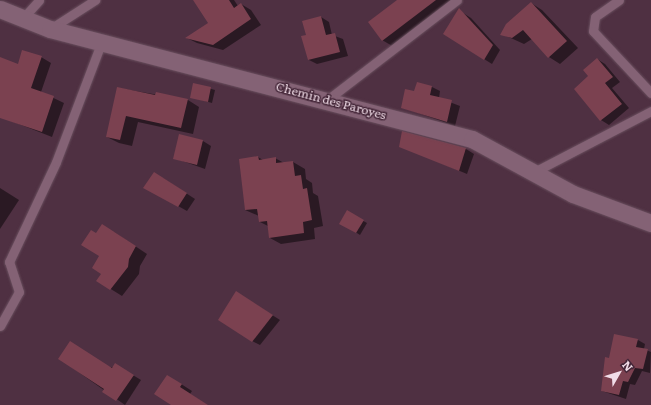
<!DOCTYPE html>
<style>
body{margin:0}
#map{position:relative;width:651px;height:405px;overflow:hidden;background:#4f3042;font-family:Literata,serif}
div>[style]{position:absolute}
.shadow>*{inset:0;background:#0007}
.building>*{inset:0;background:#7b4150}
.roads{filter:drop-shadow(0 0 1px #694f5e) drop-shadow(0 0 1px #694f5e)}
.service>*{height:9px;margin:-4.5px;padding:0 4.5px;transform-origin:4.5px;border-radius:4.5px;background:#846275}
.minor>*{height:17px;margin:-8.5px;padding:0 8.5px;transform-origin:8.5px;border-radius:8.5px;background:#846275}
span{translate:-50% -50%;white-space:nowrap;text-align:center;line-height:1.15;-webkit-text-stroke:3px #442638;paint-order:stroke}
.street-label{font-size:12px;color:#f1dde8}
.north{position:absolute;left:599px;top:353px;width:40px;height:40px;-webkit-text-stroke:3px #442638;paint-order:stroke;rotate:51deg;font-size:11px;font-weight:700;line-height:16px;text-align:center;color:#f1dde8}
.north::after{content:'';display:block;margin:auto;width:14px;height:18px;background:#f1dde8;clip-path:polygon(50% 0,100% 100%,50% 72%,0 100%)}
</style>
<div id="map">
<div class="shadow">
<i style="clip-path:polygon(194px 0,234px 0,238px 6px,241px 4px,251px 10px,261px 25px,223px 50px,197px 43px,187px 38px,209px 23px)"></i>
<i style="clip-path:polygon(398px 0,454px 0,394px 47px,382px 40px)"></i>
<i style="clip-path:polygon(531px 3px,542px 10px,578px 48px,560px 64px,549px 57px,532px 39px,524px 44px,502px 34px)"></i>
<i style="clip-path:polygon(463px 13px,471px 18px,500px 50px,492px 64px,484px 59px)"></i>
<i style="clip-path:polygon(321px 17px,329px 22px,332px 35px,343px 39px,348px 56px,317px 64px,309px 60px,307px 35px)"></i>
<i style="clip-path:polygon(41px 57px,51px 63px,41px 92px,64px 103px,52px 137px,1px 117px,0 58px,18px 66px)"></i>
<i style="clip-path:polygon(597px 59px,605px 64px,620px 82px,612px 88px,629px 108px,609px 125px,601px 120px,590px 76px)"></i>
<i style="clip-path:polygon(417px 83px,432px 87px,440px 91px,439px 98px,460px 106px,455px 126px,402px 107px,415px 93px)"></i>
<i style="clip-path:polygon(194px 84px,215px 90px,212px 103px,191px 97px)"></i>
<i style="clip-path:polygon(118px 88px,188px 100px,199px 107px,193px 134px,138px 122px,132px 146px,119px 143px,107px 137px)"></i>
<i style="clip-path:polygon(403px 132px,466px 149px,474px 154px,467px 174px,400px 146px)"></i>
<i style="clip-path:polygon(203px 141px,211px 146px,205px 169px,174px 158px)"></i>
<i style="clip-path:polygon(258px 157px,263px 160px,275px 158px,284px 163px,293px 162px,305px 169px,306px 179px,312px 183px,313px 193px,318px 196px,323px 226px,314px 228px,315px 239px,281px 244px,270px 238px,268px 226px,260px 222px,259px 216px,245px 210px)"></i>
<i style="clip-path:polygon(163px 178px,195px 199px,187px 211px,144px 187px)"></i>
<i style="clip-path:polygon(0 188px,19px 200px,0 229px)"></i>
<i style="clip-path:polygon(347px 212px,367px 223px,360px 235px,341px 223px)"></i>
<i style="clip-path:polygon(114px 232px,147px 254px,140px 266px,139px 274px,122px 296px,98px 281px,103px 273px,97px 234px)"></i>
<i style="clip-path:polygon(244px 297px,280px 320px,260px 345px,252px 341px)"></i>
<i style="clip-path:polygon(638px 340px,645px 344px,644px 349px,651px 352px,650px 373px,642px 371px,635px 385px,630px 384px,626px 399px,602px 391px,610px 359px)"></i>
<i style="clip-path:polygon(60px 359px,123px 369px,141px 380px,125px 405px)"></i>
<i style="clip-path:polygon(178px 382px,192px 391px,190px 394px,207px 405px,172px 405px)"></i>
</div>
<div class="building">
<i style="clip-path:polygon(193px 0,229px 0,234px 8px,241px 3px,251px 19px,213px 45px,185px 38px,208px 23px)"></i>
<i style="clip-path:polygon(397px 0,436px 0,382px 41px,368px 22px)"></i>
<i style="clip-path:polygon(531px 2px,567px 41px,548px 58px,523px 30px,512px 38px,500px 35px,506px 24px)"></i>
<i style="clip-path:polygon(459px 8px,493px 45px,484px 60px,443px 34px)"></i>
<i style="clip-path:polygon(321px 16px,326px 35px,335px 33px,340px 52px,308px 60px,301px 36px,306px 35px,302px 21px)"></i>
<i style="clip-path:polygon(22px 50px,42px 56px,31px 88px,54px 96px,42px 132px,0 118px,0 57px,18px 64px)"></i>
<i style="clip-path:polygon(597px 58px,613px 77px,605px 83px,622px 104px,600px 121px,574px 89px,588px 76px,583px 70px)"></i>
<i style="clip-path:polygon(417px 82px,432px 86px,430px 95px,452px 100px,447px 122px,401px 108px,405px 89px,414px 91px)"></i>
<i style="clip-path:polygon(193px 83px,211px 87px,208px 102px,190px 98px)"></i>
<i style="clip-path:polygon(117px 87px,155px 95px,156px 92px,188px 99px,181px 128px,126px 116px,120px 140px,106px 137px)"></i>
<i style="clip-path:polygon(402px 131px,466px 148px,459px 171px,399px 147px)"></i>
<i style="clip-path:polygon(179px 134px,203px 140px,197px 165px,173px 159px)"></i>
<i style="clip-path:polygon(258px 156px,259px 160px,276px 157px,276px 163px,293px 161px,295px 176px,301px 175px,303px 189px,307px 188px,312px 220px,303px 222px,304px 233px,269px 238px,267px 221px,259px 222px,257px 209px,245px 210px,239px 159px)"></i>
<i style="clip-path:polygon(154px 172px,187px 193px,178px 207px,143px 188px)"></i>
<i style="clip-path:polygon(347px 210px,364px 220px,356px 233px,339px 224px)"></i>
<i style="clip-path:polygon(102px 224px,136px 246px,129px 259px,128px 267px,110px 290px,96px 281px,101px 274px,92px 268px,99px 256px,81px 245px,91px 230px,96px 233px)"></i>
<i style="clip-path:polygon(236px 291px,273px 315px,252px 342px,218px 320px)"></i>
<i style="clip-path:polygon(614px 334px,638px 339px,636px 347px,648px 349px,643px 369px,635px 368px,628px 382px,623px 381px,619px 395px,601px 391px,605px 357px,609px 358px)"></i>
<i style="clip-path:polygon(70px 341px,112px 368px,115px 363px,134px 375px,116px 401px,102px 392px,104px 389px,58px 359px)"></i>
<i style="clip-path:polygon(167px 375px,182px 384px,180px 387px,208px 405px,171px 405px,154px 394px)"></i>
</div>
<div class="roads">
<div class="service">
<i style="left:619px;top:0;width:29px;rotate:145deg"></i>
<i style="left:595px;top:17px;width:14px;rotate:98deg"></i>
<i style="left:593px;top:31px;width:85px;rotate:46.9deg"></i>
<i style="left:23px;top:18px;width:24px;rotate:-48deg"></i>
<i style="left:50px;top:29px;width:54px;rotate:-32.8deg"></i>
<i style="left:327px;top:100px;width:164px;rotate:-37.6deg"></i>
<i style="left:532px;top:173px;width:134px;rotate:-27.5deg"></i>
<i style="left:0;top:326px;width:39px;rotate:-61deg"></i>
<i style="left:19px;top:292px;width:32px;rotate:-108deg"></i>
<i style="left:9px;top:262px;width:110px;rotate:-64.8deg"></i>
<i style="left:56px;top:162px;width:129px;rotate:-69.2deg"></i>
</div>
<div class="minor">
<i style="left:0;top:9px;width:54px;rotate:21.8deg"></i>
<i style="left:50px;top:29px;width:436px;rotate:14.6deg"></i>
<i style="left:472px;top:139px;width:115px;rotate:28.6deg"></i>
<i style="left:573px;top:194px;width:83px;rotate:20.4deg"></i>
</div>
</div>
<div class="street-label">
<span style="left:331px;top:101px;rotate:15deg">Chemin des Paroyes</span>
</div>
<div class="north">N</div>
</div>
